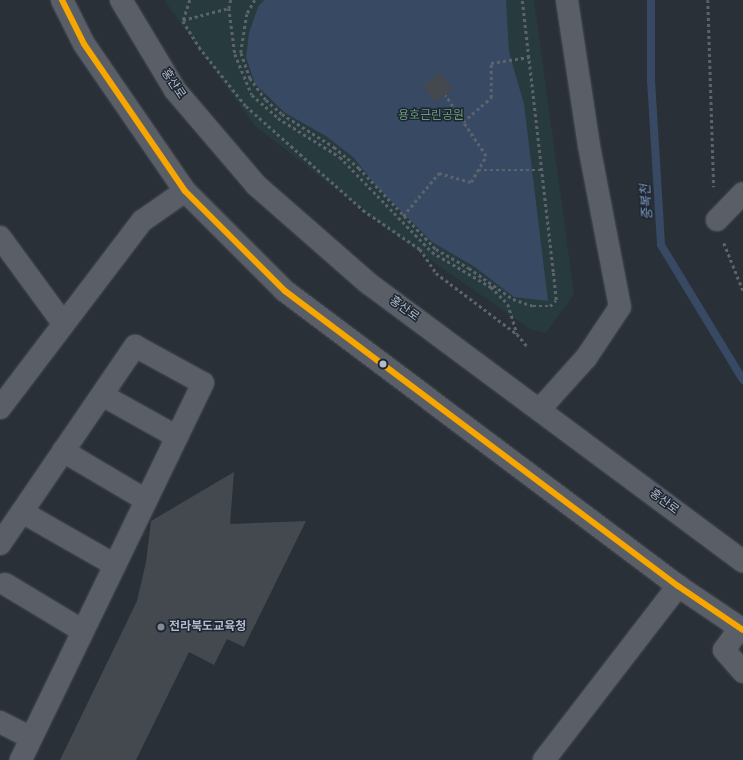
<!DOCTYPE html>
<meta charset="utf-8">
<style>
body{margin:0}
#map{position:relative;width:743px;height:760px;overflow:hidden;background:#2a3038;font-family:Arial,"Noto Sans KR",sans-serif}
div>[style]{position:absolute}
.green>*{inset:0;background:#273a3e}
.water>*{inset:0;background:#384963}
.stream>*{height:8px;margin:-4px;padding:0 4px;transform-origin:4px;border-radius:4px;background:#384963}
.building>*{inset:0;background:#444950}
.path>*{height:2.5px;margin-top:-1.25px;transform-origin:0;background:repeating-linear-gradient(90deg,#5d636a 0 3px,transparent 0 6px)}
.roads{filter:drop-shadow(0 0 1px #484c53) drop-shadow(0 0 1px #484c53)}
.minor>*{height:22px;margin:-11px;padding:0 11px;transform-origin:11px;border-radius:11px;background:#5a5e66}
.bus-1>*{height:6px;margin:-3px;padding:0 3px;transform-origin:3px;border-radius:3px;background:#f7a600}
.dots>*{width:11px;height:11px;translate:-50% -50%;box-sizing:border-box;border:2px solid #1d2633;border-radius:50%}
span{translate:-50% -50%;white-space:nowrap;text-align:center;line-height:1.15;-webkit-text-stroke:3px #1d2633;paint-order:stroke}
.street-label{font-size:12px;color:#b4bcc9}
.park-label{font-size:12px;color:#6b9a76}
.poi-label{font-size:12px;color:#b4bcc9;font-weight:700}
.left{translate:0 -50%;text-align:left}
.water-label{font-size:13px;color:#7c92b1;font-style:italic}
</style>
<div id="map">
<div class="green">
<i style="clip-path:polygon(164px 0,534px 0,574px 294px,546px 333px,530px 329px,396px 236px,254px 125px)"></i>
</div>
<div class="water">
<i style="clip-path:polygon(264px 0,506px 0,509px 52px,524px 104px,548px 301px,514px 297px,475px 267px,432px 242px,376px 186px,354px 158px,326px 136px,285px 113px,255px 84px,246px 57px,249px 33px,258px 7px)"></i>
</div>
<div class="stream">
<i style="left:651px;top:0;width:80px;rotate:90deg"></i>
<i style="left:651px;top:80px;width:165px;rotate:86.5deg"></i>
<i style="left:661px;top:245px;width:158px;rotate:58.7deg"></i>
</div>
<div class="building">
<i style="clip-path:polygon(440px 72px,453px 88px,436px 102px,423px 86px)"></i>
<i style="clip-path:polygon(234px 472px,230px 524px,306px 521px,244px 647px,227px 639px,214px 665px,189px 652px,136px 760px,60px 760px,137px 601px,146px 562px,151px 521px)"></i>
</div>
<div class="path">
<i style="left:190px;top:0;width:22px;rotate:108deg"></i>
<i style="left:183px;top:21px;width:31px;rotate:58deg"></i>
<i style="left:199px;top:47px;width:75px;rotate:51.5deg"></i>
<i style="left:246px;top:106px;width:157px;rotate:41.6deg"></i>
<i style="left:363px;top:210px;width:69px;rotate:34.4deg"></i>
<i style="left:420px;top:249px;width:29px;rotate:56deg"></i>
<i style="left:436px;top:273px;width:101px;rotate:37deg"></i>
<i style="left:517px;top:334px;width:16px;rotate:50deg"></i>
<i style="left:231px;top:0;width:8px;rotate:104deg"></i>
<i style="left:229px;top:8px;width:46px;rotate:82.6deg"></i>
<i style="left:235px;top:54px;width:44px;rotate:67.5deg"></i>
<i style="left:252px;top:95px;width:35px;rotate:41deg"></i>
<i style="left:278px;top:118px;width:73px;rotate:32.2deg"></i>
<i style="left:340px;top:157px;width:132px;rotate:45.9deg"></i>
<i style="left:432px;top:252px;width:69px;rotate:30.7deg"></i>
<i style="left:491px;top:287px;width:24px;rotate:45deg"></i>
<i style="left:508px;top:304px;width:31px;rotate:73deg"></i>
<i style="left:255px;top:0;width:16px;rotate:120deg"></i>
<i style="left:247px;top:14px;width:39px;rotate:99deg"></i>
<i style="left:241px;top:53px;width:27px;rotate:70deg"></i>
<i style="left:250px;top:78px;width:27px;rotate:54deg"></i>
<i style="left:266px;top:100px;width:21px;rotate:41deg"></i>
<i style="left:282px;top:114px;width:62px;rotate:32.4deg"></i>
<i style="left:334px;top:147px;width:33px;rotate:40deg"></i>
<i style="left:359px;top:168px;width:112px;rotate:46.5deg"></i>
<i style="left:436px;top:249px;width:38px;rotate:30deg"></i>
<i style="left:469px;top:268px;width:54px;rotate:35.2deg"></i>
<i style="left:513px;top:299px;width:21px;rotate:19deg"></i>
<i style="left:533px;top:306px;width:17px"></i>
<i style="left:550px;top:306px;width:8px;rotate:-45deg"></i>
<i style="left:556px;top:300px;width:28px;rotate:-96deg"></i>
<i style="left:553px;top:272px;width:274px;rotate:-96.5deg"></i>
<i style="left:708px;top:0;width:187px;rotate:88.2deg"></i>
<i style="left:183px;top:20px;width:48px;rotate:-14.6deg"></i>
<i style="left:463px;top:122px;width:37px;rotate:-41deg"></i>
<i style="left:491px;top:98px;width:35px;rotate:-90deg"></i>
<i style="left:491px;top:63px;width:39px;rotate:-9deg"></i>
<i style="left:478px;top:170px;width:64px"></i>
<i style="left:403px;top:216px;width:56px;rotate:-50.1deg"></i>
<i style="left:439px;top:173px;width:33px;rotate:16deg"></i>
<i style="left:471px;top:182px;width:30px;rotate:-60deg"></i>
<i style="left:486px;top:156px;width:73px;rotate:-123.9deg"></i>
<i style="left:724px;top:243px;width:51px;rotate:68deg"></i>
</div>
<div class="roads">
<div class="minor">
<i style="left:62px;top:0;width:49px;rotate:63.4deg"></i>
<i style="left:84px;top:44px;width:178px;rotate:55.5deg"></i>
<i style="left:185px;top:191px;width:141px;rotate:45deg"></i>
<i style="left:285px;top:291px;width:491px;rotate:36.9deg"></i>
<i style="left:678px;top:586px;width:78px;rotate:34.1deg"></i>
<i style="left:121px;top:0;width:105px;rotate:59deg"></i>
<i style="left:175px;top:90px;width:125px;rotate:49.5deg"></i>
<i style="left:256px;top:185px;width:149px;rotate:41.2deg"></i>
<i style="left:368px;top:283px;width:467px;rotate:36.6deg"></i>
<i style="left:717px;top:220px;width:37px;rotate:-46deg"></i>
<i style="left:0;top:237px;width:107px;rotate:53.8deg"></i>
<i style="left:102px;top:395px;width:86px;rotate:29.2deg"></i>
<i style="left:0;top:408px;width:235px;rotate:-52.8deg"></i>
<i style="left:142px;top:221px;width:52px;rotate:-34.9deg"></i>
<i style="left:540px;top:409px;width:69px;rotate:-48deg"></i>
<i style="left:586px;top:358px;width:61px;rotate:-56.3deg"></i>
<i style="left:620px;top:307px;width:164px;rotate:-100.9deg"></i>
<i style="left:589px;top:146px;width:148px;rotate:-98.6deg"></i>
<i style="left:63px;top:451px;width:96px;rotate:30.6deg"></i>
<i style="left:22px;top:512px;width:107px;rotate:29.7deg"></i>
<i style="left:0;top:544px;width:240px;rotate:-55.7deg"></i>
<i style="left:135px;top:346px;width:77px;rotate:28.6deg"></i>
<i style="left:203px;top:383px;width:419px;rotate:115.8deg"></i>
<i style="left:5px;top:584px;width:91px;rotate:31.1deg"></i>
<i style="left:740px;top:628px;width:27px;rotate:126deg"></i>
<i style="left:724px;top:650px;width:29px;rotate:49deg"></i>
<i style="left:0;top:722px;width:35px;rotate:27deg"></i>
<i style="left:544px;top:760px;width:220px;rotate:-52.4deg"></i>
</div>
</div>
<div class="bus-1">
<i style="left:62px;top:0;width:49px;rotate:63.4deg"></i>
<i style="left:84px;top:44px;width:178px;rotate:55.5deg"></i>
<i style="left:185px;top:191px;width:141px;rotate:45deg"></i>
<i style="left:285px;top:291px;width:491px;rotate:36.9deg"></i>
<i style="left:678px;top:586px;width:78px;rotate:34.1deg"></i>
</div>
<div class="dots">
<i style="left:383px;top:364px;background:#b4bcc9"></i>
<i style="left:161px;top:627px;background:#848b96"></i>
</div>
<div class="street-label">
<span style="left:173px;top:84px;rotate:56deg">홍산로</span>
<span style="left:404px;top:309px;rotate:36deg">홍산로</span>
<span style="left:664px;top:502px;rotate:37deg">홍산로</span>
</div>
<div class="park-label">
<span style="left:431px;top:116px">용호근린공원</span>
</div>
<div class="poi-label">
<span class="left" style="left:169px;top:627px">전라북도교육청</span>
</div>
<div class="water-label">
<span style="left:647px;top:202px;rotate:-94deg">중복천</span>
</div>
</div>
